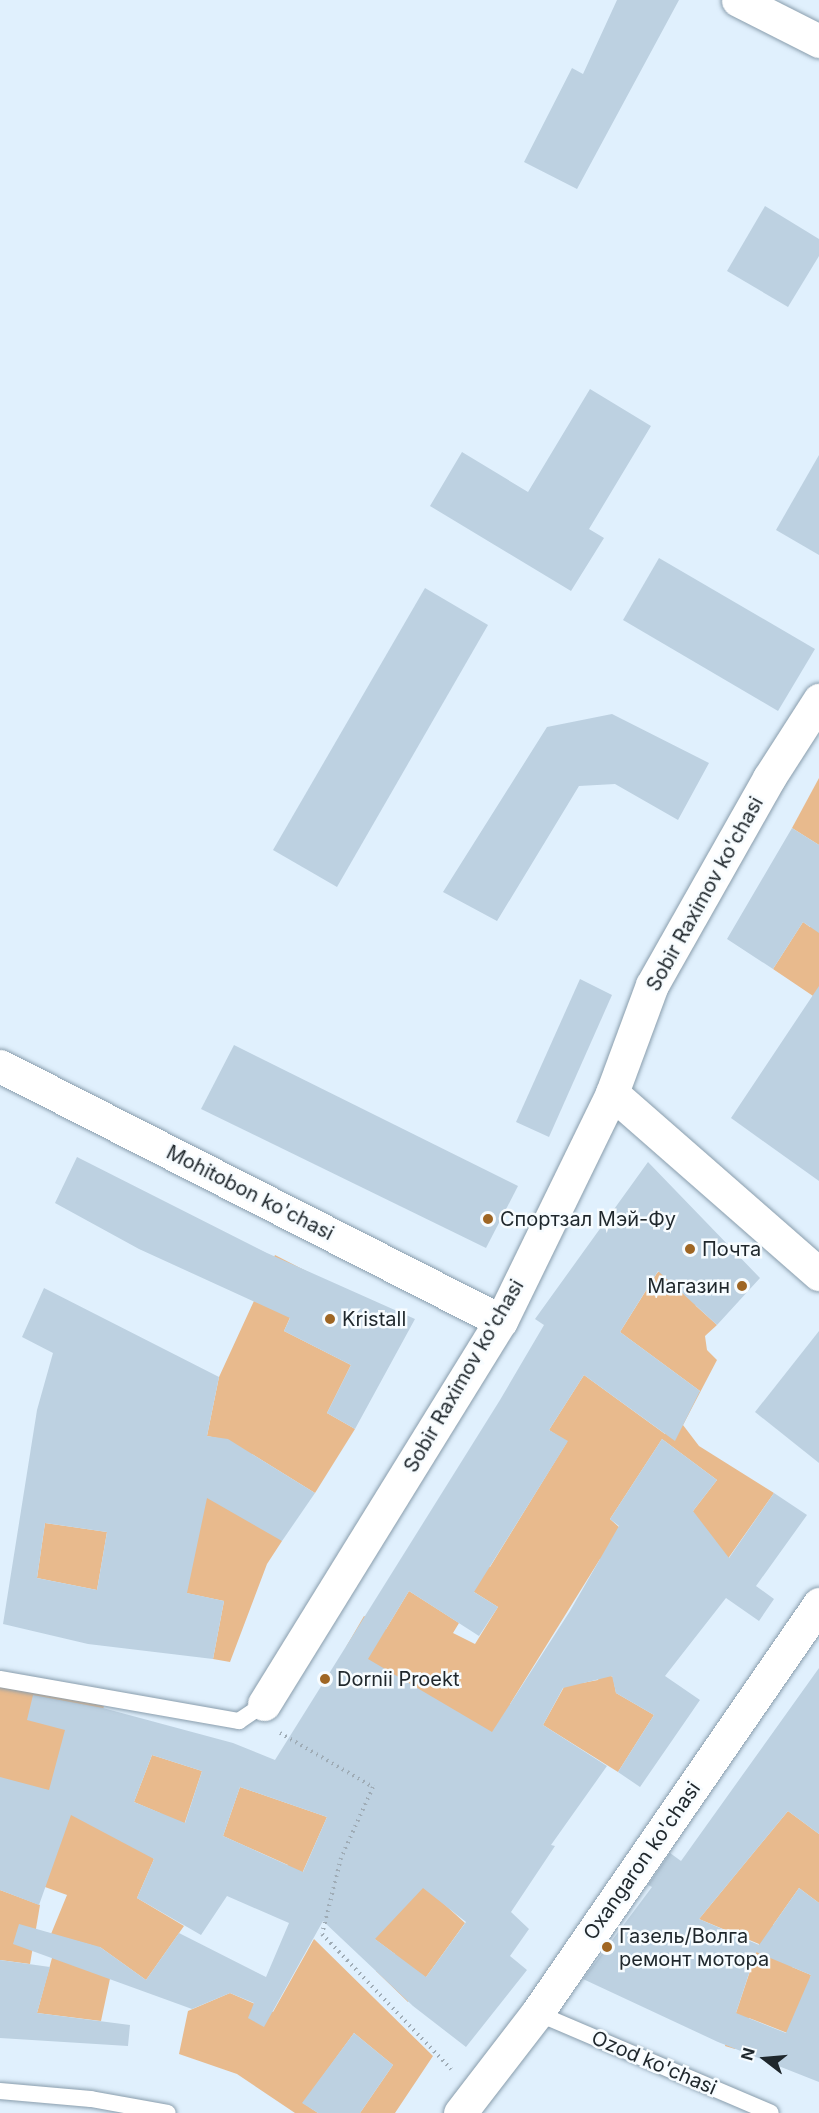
<!DOCTYPE html>
<meta charset="utf-8">
<style>
body{margin:0}
#map{position:relative;width:819px;height:2113px;overflow:hidden;background:#e0f0fd;font-family:Inter,sans-serif}
div>[style]{position:absolute}
.green>*{inset:0;background:#e8ba8d}
.building>*{inset:0;background:#bdd1e1}
.path>*{height:4px;margin-top:-2px;transform-origin:0;background:repeating-linear-gradient(90deg,#9facb6 0 1.5px,transparent 0 6px)}
.roads{filter:drop-shadow(0 0 2px #899dac) drop-shadow(0 0 2px #899dac)}
.service>*{height:16px;margin:-8px;padding:0 8px;transform-origin:8px;border-radius:8px;background:#fff}
.minor>*{height:33px;margin:-16.5px;padding:0 16.5px;transform-origin:16.5px;border-radius:16.5px;background:#fff}
.dots>*{width:16px;height:16px;translate:-50% -50%;box-sizing:border-box;border:3px solid #f7fcff;border-radius:50%}
span{translate:-50% -50%;white-space:nowrap;text-align:center;line-height:1.15;-webkit-text-stroke:5px #f7fcff;paint-order:stroke}
.street-label{font-size:20px;color:#1f272c}
.poi-label{font-size:20px;color:#1f272c}
.left{translate:0 -50%;text-align:left}
.right{translate:-100% -50%;text-align:right}
.north{position:absolute;left:735px;top:2029px;width:60px;height:60px;-webkit-text-stroke:4px #f7fcff;paint-order:stroke;rotate:286deg;font-size:16px;font-weight:700;line-height:24px;text-align:center;color:#1f272c}
.north::after{content:'';display:block;margin:auto;width:21px;height:27px;background:#1f272c;clip-path:polygon(50% 0,100% 100%,50% 72%,0 100%)}
</style>
<div id="map">
<div class="green">
<i style="clip-path:polygon(819px 778px,819px 845px,792px 828px)"></i>
<i style="clip-path:polygon(819px 913px,819px 1000px,773px 969px,803px 922px,810px 927px)"></i>
<i style="clip-path:polygon(275px 1255px,310px 1273px,284px 1331px,351px 1365px,327px 1413px,355px 1429px,315px 1493px,252px 1454px,282px 1541px,267px 1564px,230px 1662px,213px 1659px,224px 1601px,186px 1593px,217px 1438px,207px 1436px,219px 1377px)"></i>
<i style="clip-path:polygon(evenodd,673px 1260px,696px 1306px,717px 1325px,705px 1336px,707px 1350px,717px 1360px,683px 1425px,699px 1446px,774px 1493px,708px 1587px,600px 1559px,510px 1704px,543px 1725px,569px 1678px,582px 1683px,598px 1680px,601px 1672px,613px 1677px,616px 1693px,654px 1715px,618px 1772px,543px 1725px,444px 1904px,465px 1923px,408px 2002px,376px 1971px,395px 1954px,357px 1926px,346px 1647px,364px 1616px,386px 1629px,409px 1591px,459px 1623px,453px 1633px,475px 1644px,498px 1607px,407px 1550px,490px 1567px,567px 1442px,549px 1430px,584px 1375px,665px 1434px,700px 1391px,620px 1332px,657px 1273px,673px 1260px,662px 1439px,717px 1480px,693px 1511px,619px 1527px,610px 1519px,662px 1439px)"></i>
<i style="clip-path:polygon(45px 1523px,107px 1532px,97px 1590px,37px 1578px)"></i>
<i style="clip-path:polygon(0 1681px,104px 1706px,76px 1798px,105px 1806px,154px 1859px,137px 1898px,184px 1926px,146px 1980px,100px 1947px,111px 1974px,101px 2021px,37px 2013px,52px 1958px,91px 1945px,51px 1934px,67px 1895px,45px 1887px,0 1849px)"></i>
<i style="clip-path:polygon(152px 1755px,202px 1771px,177px 1846px,152px 1829px,160px 1813px,134px 1802px)"></i>
<i style="clip-path:polygon(240px 1787px,327px 1817px,289px 1903px,274px 1898px,288px 1865px,223px 1836px)"></i>
<i style="clip-path:polygon(788px 1811px,819px 1834px,819px 1903px,799px 1888px,773px 1925px,805px 1943px,792px 1967px,811px 1975px,795px 2036px,749px 2018px,735px 2049px,725px 2046px,759px 1944px,699px 1919px,673px 1988px,699px 1919px)"></i>
<i style="clip-path:polygon(0 1890px,40px 1905px,30px 1964px,0 1960px)"></i>
<i style="clip-path:polygon(314px 1939px,433px 2056px,395px 2113px,360px 2113px,393px 2065px,354px 2033px,303px 2103px,318px 2113px,295px 2113px,237px 2074px,179px 2054px,188px 2011px,230px 1993px,273px 2012px)"></i>
</div>
<div class="building">
<i style="clip-path:polygon(617px 0,679px 0,577px 189px,524px 162px,572px 68px,583px 74px)"></i>
<i style="clip-path:polygon(765px 206px,819px 239px,819px 256px,788px 307px,727px 271px)"></i>
<i style="clip-path:polygon(590px 389px,651px 426px,589px 529px,604px 538px,571px 591px,430px 506px,462px 452px,528px 492px)"></i>
<i style="clip-path:polygon(819px 455px,819px 555px,776px 530px)"></i>
<i style="clip-path:polygon(659px 558px,815px 649px,778px 711px,623px 620px)"></i>
<i style="clip-path:polygon(425px 588px,488px 625px,337px 887px,273px 850px)"></i>
<i style="clip-path:polygon(612px 714px,709px 763px,678px 820px,615px 784px,579px 786px,497px 921px,443px 892px,547px 727px)"></i>
<i style="clip-path:polygon(792px 828px,819px 845px,819px 933px,803px 922px,773px 969px,727px 939px)"></i>
<i style="clip-path:polygon(580px 979px,612px 995px,549px 1137px,516px 1122px)"></i>
<i style="clip-path:polygon(819px 986px,819px 1181px,731px 1118px)"></i>
<i style="clip-path:polygon(234px 1045px,518px 1186px,486px 1248px,201px 1109px)"></i>
<i style="clip-path:polygon(77px 1157px,267px 1253px,415px 1319px,355px 1429px,327px 1413px,351px 1365px,284px 1331px,290px 1318px,139px 1249px,55px 1203px)"></i>
<i style="clip-path:polygon(evenodd,648px 1162px,760px 1278px,717px 1325px,658px 1271px,620px 1332px,700px 1391px,675px 1441px,584px 1375px,549px 1430px,568px 1441px,474px 1592px,498px 1607px,479px 1636px,409px 1591px,368px 1659px,492px 1732px,570px 1611px,619px 1526px,610px 1519px,662px 1439px,717px 1480px,693px 1511px,729px 1558px,774px 1493px,807px 1515px,756px 1586px,774px 1599px,759px 1621px,726px 1598px,665px 1676px,700px 1700px,640px 1787px,618px 1772px,654px 1715px,616px 1693px,612px 1676px,563px 1688px,543px 1725px,607px 1766px,551px 1845px,555px 1846px,511px 1912px,529px 1929px,510px 1956px,527px 1970px,466px 2047px,413px 2006px,323px 1921px,264px 2027px,248px 2018px,254px 2003px,230px 1993px,192px 2009px,13px 1944px,19px 1924px,100px 1947px,146px 1980px,179px 1933px,266px 1977px,289px 1923px,227px 1896px,201px 1935px,137px 1898px,154px 1859px,71px 1815px,39px 1905px,0 1890px,0 1777px,49px 1790px,65px 1730px,27px 1720px,33px 1695px,103px 1708px,233px 1743px,275px 1760px,500px 1400px,544px 1325px,535px 1319px,648px 1162px,152px 1755px,202px 1771px,185px 1823px,134px 1802px,152px 1755px,648px 1162px,240px 1787px,327px 1817px,303px 1872px,223px 1836px,240px 1787px,648px 1162px,423px 1888px,466px 1922px,426px 1977px,375px 1939px,423px 1888px)"></i>
<i style="clip-path:polygon(evenodd,44px 1288px,219px 1377px,207px 1436px,228px 1439px,315px 1493px,282px 1541px,207px 1498px,187px 1593px,224px 1601px,213px 1659px,88px 1644px,3px 1624px,37px 1410px,53px 1353px,22px 1337px,44px 1288px,45px 1523px,107px 1532px,97px 1590px,37px 1578px,45px 1523px)"></i>
<i style="clip-path:polygon(819px 1331px,819px 1463px,755px 1412px)"></i>
<i style="clip-path:polygon(evenodd,819px 1668px,819px 1834px,788px 1811px,699px 1919px,759px 1945px,799px 1888px,819px 1903px,819px 2082px,718px 2042px,583px 1979px,652px 1887px,648px 1885px,670px 1853px,681px 1861px,819px 1668px,756px 1952px,811px 1975px,786px 2033px,736px 2013px,756px 1952px)"></i>
<i style="clip-path:polygon(0 1960px,50px 1967px,37px 2013px,130px 2025px,128px 2046px,0 2038px)"></i>
<i style="clip-path:polygon(354px 2033px,393px 2065px,360px 2113px,318px 2113px,302px 2103px)"></i>
</div>
<div class="path">
<i style="left:280px;top:1733px;width:108px;rotate:30.1deg"></i>
<i style="left:373px;top:1787px;width:78px;rotate:114.3deg"></i>
<i style="left:341px;top:1858px;width:78px;rotate:104deg"></i>
<i style="left:322px;top:1934px;width:187px;rotate:46.3deg"></i>
</div>
<div class="roads">
<div class="service">
<i style="left:0;top:1679px;width:243px;rotate:10deg"></i>
<i style="left:239px;top:1721px;width:30px;rotate:-34deg"></i>
<i style="left:537px;top:2013px;width:254px;rotate:23.1deg"></i>
<i style="left:0;top:2091px;width:91px;rotate:5deg"></i>
<i style="left:91px;top:2099px;width:78px;rotate:10.3deg"></i>
</div>
<div class="minor">
<i style="left:738px;top:0;width:91px;rotate:26.8deg"></i>
<i style="left:0;top:1066px;width:562px;rotate:26.98deg"></i>
<i style="left:612px;top:1093px;width:275px;rotate:41.2deg"></i>
<i style="left:264px;top:1704px;width:450px;rotate:-58.3deg"></i>
<i style="left:501px;top:1321px;width:254px;rotate:-64deg"></i>
<i style="left:612px;top:1093px;width:115px;rotate:-69.7deg"></i>
<i style="left:652px;top:985px;width:238px;rotate:-60.5deg"></i>
<i style="left:769px;top:778px;width:93px;rotate:-57.3deg"></i>
<i style="left:460px;top:2113px;width:126px;rotate:-52.4deg"></i>
<i style="left:537px;top:2013px;width:497px;rotate:-55.4deg"></i>
</div>
</div>
<div class="dots">
<i style="left:488px;top:1219px;background:#9f6624"></i>
<i style="left:690px;top:1249px;background:#9f6624"></i>
<i style="left:742px;top:1286px;background:#9f6624"></i>
<i style="left:330px;top:1319px;background:#9f6624"></i>
<i style="left:325px;top:1679px;background:#9f6624"></i>
<i style="left:607px;top:1947px;background:#9f6624"></i>
</div>
<div class="street-label">
<span style="left:705px;top:894px;rotate:-61deg">Sobir Raximov ko'chasi</span>
<span style="left:250px;top:1193px;rotate:27deg">Mohitobon ko'chasi</span>
<span style="left:464px;top:1376px;rotate:-60deg">Sobir Raximov ko'chasi</span>
<span style="left:642px;top:1861px;rotate:-55deg">Oxangaron ko'chasi</span>
<span style="left:654px;top:2063px;rotate:23deg">Ozod ko'chasi</span>
</div>
<div class="poi-label">
<span class="left" style="left:500px;top:1219px">Спортзал Мэй-Фу</span>
<span class="left" style="left:702px;top:1249px">Почта</span>
<span class="right" style="left:730px;top:1286px">Магазин</span>
<span class="left" style="left:342px;top:1319px">Kristall</span>
<span class="left" style="left:337px;top:1679px">Dornii Proekt</span>
<span class="left" style="left:619px;top:1948px">Газель/Волга<br>ремонт мотора</span>
</div>
<div class="north">N</div>
</div>
